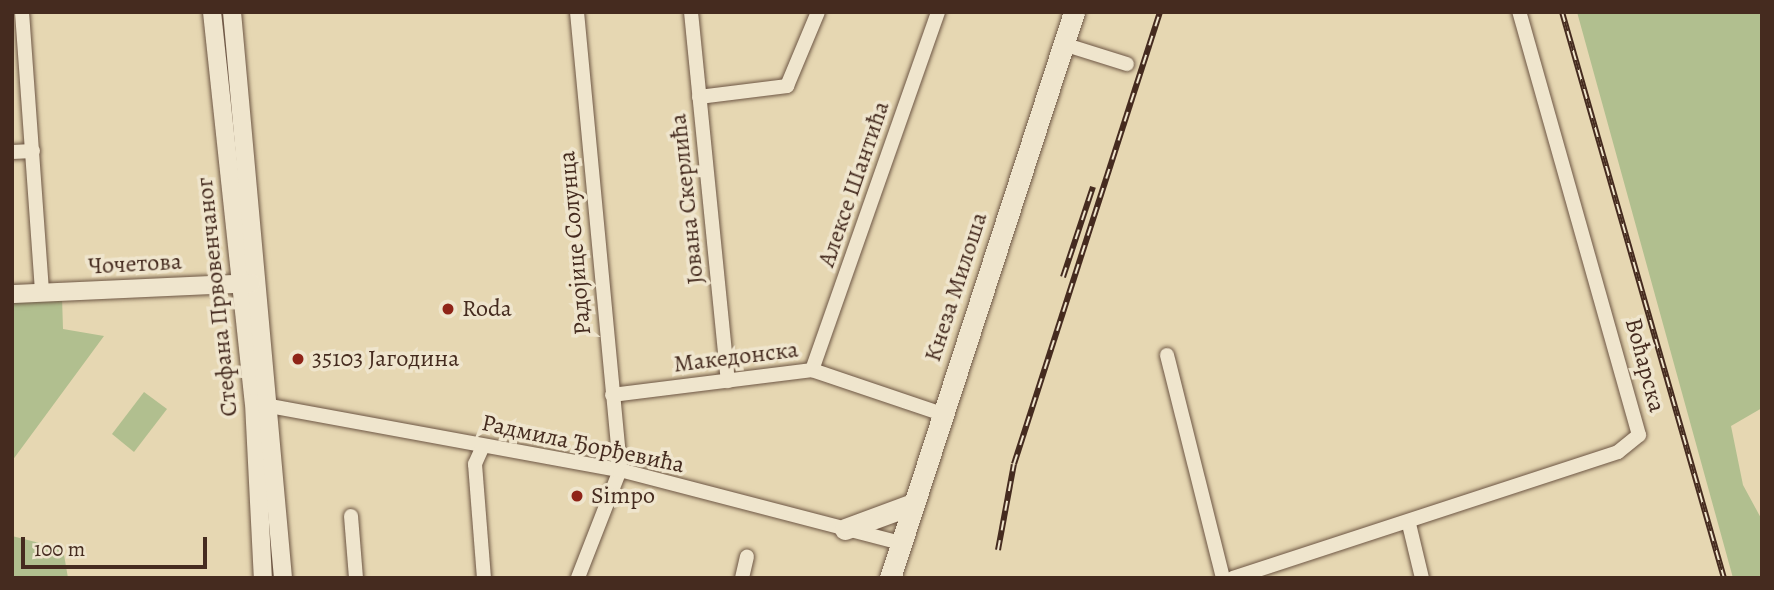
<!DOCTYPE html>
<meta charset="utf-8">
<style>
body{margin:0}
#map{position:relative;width:1774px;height:590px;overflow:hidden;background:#e6d7b2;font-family:Alegreya,serif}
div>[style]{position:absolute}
.green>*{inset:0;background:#b1bf8f}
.roads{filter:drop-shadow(0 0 2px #6d5644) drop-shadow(0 0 2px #6d5644)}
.minor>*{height:14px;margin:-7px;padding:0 7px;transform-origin:7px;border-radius:7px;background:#efe5cd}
.tertiary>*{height:18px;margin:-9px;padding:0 9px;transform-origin:9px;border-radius:9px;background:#efe5cd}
.secondary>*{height:21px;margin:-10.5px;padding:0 10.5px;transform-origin:10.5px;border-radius:10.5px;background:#efe5cd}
.rail>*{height:6px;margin-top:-3px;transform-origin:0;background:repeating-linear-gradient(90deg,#efe5cd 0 10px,#452b1f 0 20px);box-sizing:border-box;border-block:2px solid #452b1f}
.dots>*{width:19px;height:19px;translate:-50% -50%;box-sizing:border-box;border:4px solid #efe5cd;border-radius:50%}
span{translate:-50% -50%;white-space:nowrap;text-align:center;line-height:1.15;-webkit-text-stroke:7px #efe5cd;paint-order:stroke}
.street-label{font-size:24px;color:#452b1f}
.poi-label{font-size:24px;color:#452b1f}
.left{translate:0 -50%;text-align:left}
.frame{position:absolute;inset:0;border:14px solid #452b1f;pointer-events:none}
.scale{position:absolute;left:21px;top:537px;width:186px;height:32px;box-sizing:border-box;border:4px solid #452b1f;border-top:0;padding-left:9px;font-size:21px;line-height:24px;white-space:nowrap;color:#452b1f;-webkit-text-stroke:5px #efe5cd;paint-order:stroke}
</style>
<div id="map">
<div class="green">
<i style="clip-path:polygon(1577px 12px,1762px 12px,1762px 408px,1731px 426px,1743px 485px,1762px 520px,1762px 578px,1733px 578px)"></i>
<i style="clip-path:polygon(62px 297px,63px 329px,104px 336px,12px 461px,12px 299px)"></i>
<i style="clip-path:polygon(144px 392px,167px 409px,134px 452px,112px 434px)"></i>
<i style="clip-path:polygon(12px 536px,63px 549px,68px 578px,12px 578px)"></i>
</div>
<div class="roads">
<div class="minor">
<i style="left:22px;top:12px;width:281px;rotate:85.9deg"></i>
<i style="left:577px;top:12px;width:460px;rotate:84.6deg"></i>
<i style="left:620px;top:470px;width:116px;rotate:111.3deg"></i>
<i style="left:691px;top:12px;width:371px;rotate:84.3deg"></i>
<i style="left:1063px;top:44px;width:67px;rotate:17.4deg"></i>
<i style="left:699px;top:97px;width:89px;rotate:-7.1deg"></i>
<i style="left:787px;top:86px;width:80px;rotate:-67.3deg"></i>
<i style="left:12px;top:152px;width:21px;rotate:-3deg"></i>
<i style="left:1167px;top:355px;width:230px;rotate:75.9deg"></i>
<i style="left:812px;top:370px;width:380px;rotate:-70.6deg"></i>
<i style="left:612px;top:395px;width:202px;rotate:-7.1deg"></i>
<i style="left:812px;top:370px;width:137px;rotate:18.7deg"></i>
<i style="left:259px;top:404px;width:367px;rotate:10.4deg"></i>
<i style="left:620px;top:470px;width:290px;rotate:14.6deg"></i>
<i style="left:483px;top:446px;width:20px;rotate:114deg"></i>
<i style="left:475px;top:464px;width:114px;rotate:85.5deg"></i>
<i style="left:351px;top:516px;width:62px;rotate:85.4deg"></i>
<i style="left:1409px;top:524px;width:56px;rotate:76.5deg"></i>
<i style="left:742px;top:578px;width:22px;rotate:-77deg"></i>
<i style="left:1233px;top:578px;width:405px;rotate:-18.1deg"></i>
<i style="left:1618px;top:452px;width:27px;rotate:-39deg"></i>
<i style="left:1639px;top:435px;width:440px;rotate:-105.8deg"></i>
</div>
<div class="tertiary">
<i style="left:212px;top:12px;width:393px;rotate:83.9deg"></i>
<i style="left:254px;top:403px;width:175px;rotate:87.1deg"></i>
<i style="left:232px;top:12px;width:568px;rotate:84.85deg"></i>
<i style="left:12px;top:294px;width:240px;rotate:-2.6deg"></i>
</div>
<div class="secondary">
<i style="left:845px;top:529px;width:72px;rotate:-20.2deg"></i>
<i style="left:890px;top:578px;width:595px;rotate:-71.99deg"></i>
</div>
</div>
<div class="rail">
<i style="left:1562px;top:12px;width:589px;rotate:74.03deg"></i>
<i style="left:1063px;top:277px;width:95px;rotate:-71.6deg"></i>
<i style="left:998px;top:550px;width:87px;rotate:-79.5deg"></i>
<i style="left:1014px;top:464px;width:475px;rotate:-72.1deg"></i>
</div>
<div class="dots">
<i style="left:448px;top:309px;background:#8f2418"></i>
<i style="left:298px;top:359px;background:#8f2418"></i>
<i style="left:577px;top:496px;background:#8f2418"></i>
</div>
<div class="street-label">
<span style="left:854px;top:184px;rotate:-71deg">Алексе Шантића</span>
<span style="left:687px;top:199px;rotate:-96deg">Јована Скерлића</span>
<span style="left:575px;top:243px;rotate:-95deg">Радојице Солунца</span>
<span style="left:135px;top:264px;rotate:-3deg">Чочетова</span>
<span style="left:956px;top:287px;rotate:-72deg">Кнеза Милоша</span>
<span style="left:217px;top:297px;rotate:-96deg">Стефана Првовенчаног</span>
<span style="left:736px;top:357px;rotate:-7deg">Македонска</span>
<span style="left:1645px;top:365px;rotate:75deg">Воћарска</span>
<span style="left:583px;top:444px;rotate:12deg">Радмила Ђорђевића</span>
</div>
<div class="poi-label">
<span class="left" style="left:462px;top:309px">Roda</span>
<span class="left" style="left:312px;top:359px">35103 Јагодина</span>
<span class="left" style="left:591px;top:496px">Simpo</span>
</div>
<div class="frame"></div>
<div class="scale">100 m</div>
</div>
